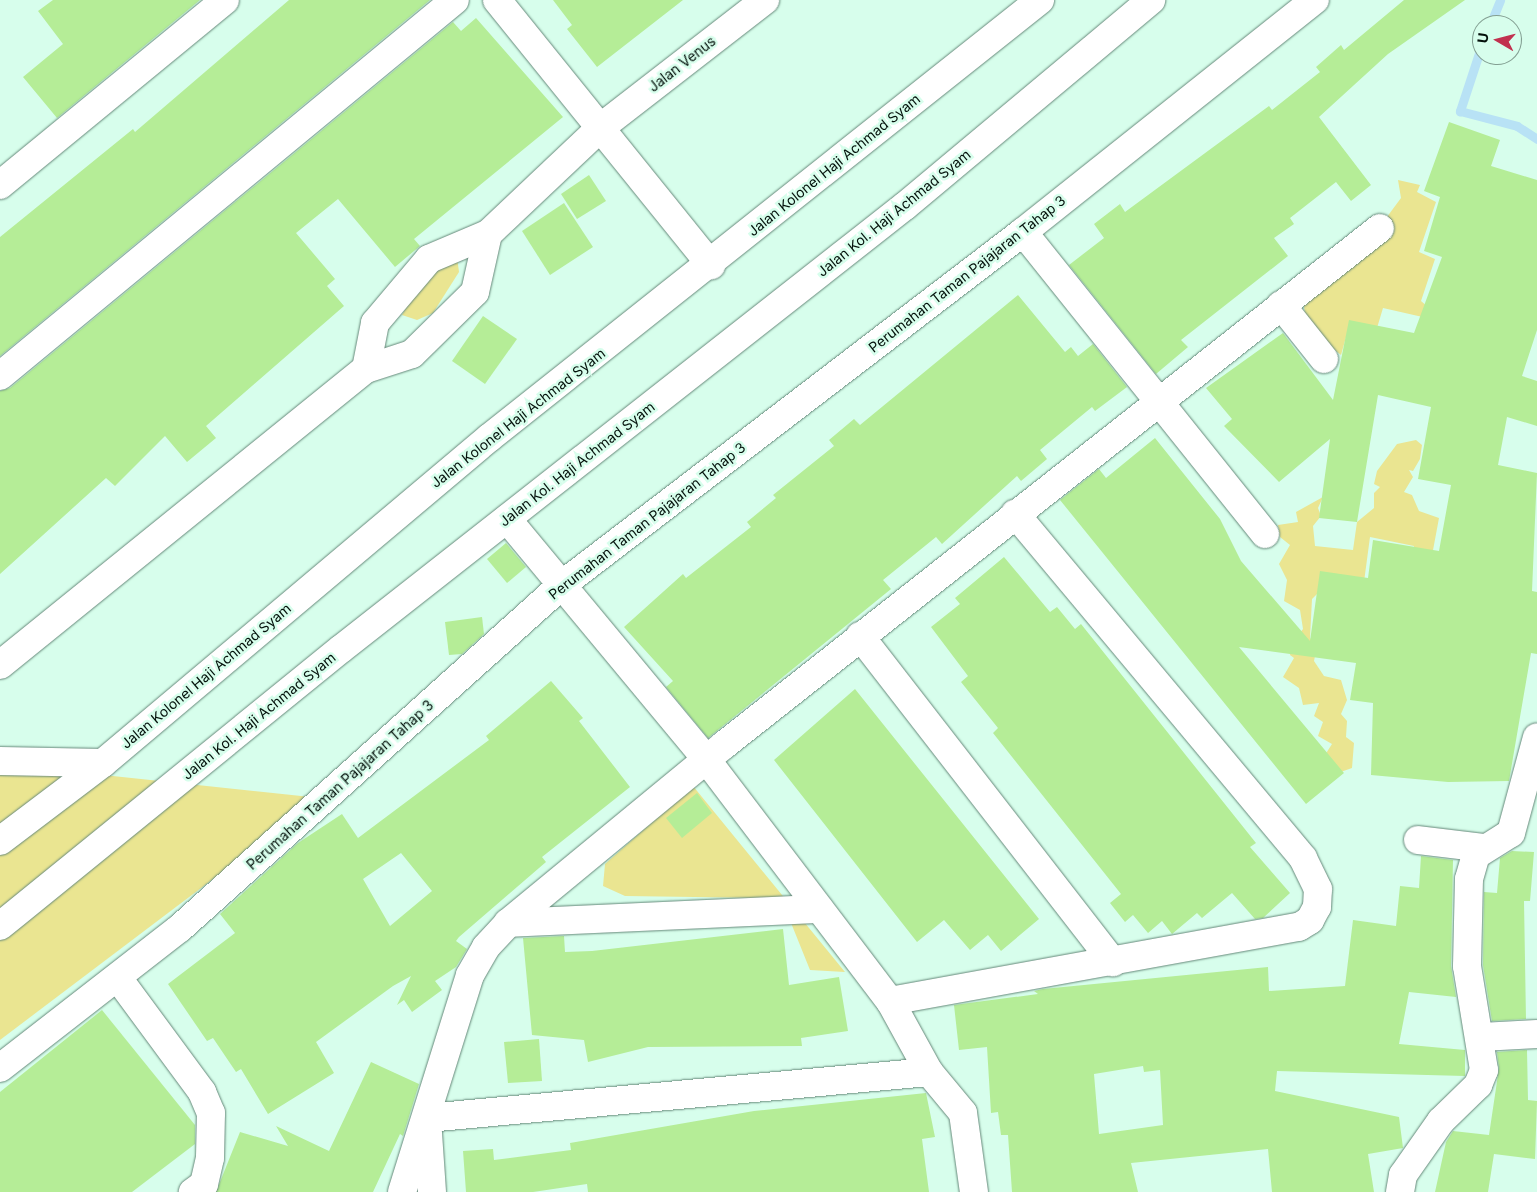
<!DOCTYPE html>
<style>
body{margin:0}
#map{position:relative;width:1537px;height:1192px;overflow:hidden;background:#d7feec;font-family:Inter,sans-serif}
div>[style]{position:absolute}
.green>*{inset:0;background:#eae591}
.stream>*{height:9px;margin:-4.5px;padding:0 4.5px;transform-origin:4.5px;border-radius:4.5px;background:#b8e2f5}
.building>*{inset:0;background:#b5ed97}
.roads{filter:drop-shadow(0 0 1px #658879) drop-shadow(0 0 1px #658879)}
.minor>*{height:28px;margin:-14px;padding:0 14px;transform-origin:14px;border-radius:14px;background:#fff}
.major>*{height:28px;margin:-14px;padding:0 14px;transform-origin:14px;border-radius:14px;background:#fff}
span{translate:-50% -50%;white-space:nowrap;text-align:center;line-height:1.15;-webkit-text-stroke:5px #d7feec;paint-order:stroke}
.street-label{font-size:14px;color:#04110b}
.north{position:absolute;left:1472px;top:15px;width:50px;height:50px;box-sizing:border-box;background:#d7feec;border:1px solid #839f92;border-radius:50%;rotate:278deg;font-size:14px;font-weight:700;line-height:20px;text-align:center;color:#04110b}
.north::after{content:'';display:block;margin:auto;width:18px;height:22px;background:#c1314f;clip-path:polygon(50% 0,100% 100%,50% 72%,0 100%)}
</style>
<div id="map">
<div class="green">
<i style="clip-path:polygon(1398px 180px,1420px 185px,1417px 192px,1436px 202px,1419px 252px,1435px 259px,1421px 301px,1428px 307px,1427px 318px,1383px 308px,1374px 338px,1348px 330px,1341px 355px,1306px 327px,1304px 305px,1387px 234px,1381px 225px,1401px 198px)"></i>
<i style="clip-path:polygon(457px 257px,459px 272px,433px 313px,417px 320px,402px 315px,421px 281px)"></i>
<i style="clip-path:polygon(1416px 440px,1422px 445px,1420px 459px,1413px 471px,1409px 470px,1413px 477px,1404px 492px,1412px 495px,1419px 511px,1439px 518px,1431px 561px,1409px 591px,1414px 546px,1370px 537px,1362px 597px,1325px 586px,1312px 599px,1310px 638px,1317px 646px,1314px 661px,1324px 676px,1341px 680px,1347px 700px,1341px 714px,1347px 721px,1346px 737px,1354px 743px,1352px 768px,1335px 774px,1323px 758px,1332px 744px,1318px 736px,1323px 722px,1314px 716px,1319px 703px,1303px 705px,1299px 688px,1283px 677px,1294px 658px,1290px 655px,1291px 644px,1303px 629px,1300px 610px,1284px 601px,1287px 580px,1279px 564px,1290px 545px,1280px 537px,1278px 525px,1298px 522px,1296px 512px,1323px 497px,1318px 508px,1321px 516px,1313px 526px,1315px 546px,1353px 550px,1357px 522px,1374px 508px,1374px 493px,1380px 487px,1374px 484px,1377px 471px,1397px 444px)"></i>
<i style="clip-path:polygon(0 764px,320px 798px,0 1040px)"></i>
<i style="clip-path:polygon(693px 786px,845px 972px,810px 970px,785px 908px,764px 898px,625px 896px,603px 886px,605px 864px)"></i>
</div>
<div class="stream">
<i style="left:1490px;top:25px;width:27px;rotate:-68deg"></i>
<i style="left:1482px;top:44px;width:71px;rotate:108.2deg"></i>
<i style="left:1460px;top:111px;width:59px;rotate:14.7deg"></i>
<i style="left:1517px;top:126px;width:24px;rotate:33deg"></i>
</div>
<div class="building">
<i style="clip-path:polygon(53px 0,200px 0,57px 118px,23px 77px,63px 44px,38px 11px)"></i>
<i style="clip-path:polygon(289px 0,430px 0,0 356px,0 237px,133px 129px,135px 132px)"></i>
<i style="clip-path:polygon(553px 0,683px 0,597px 67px,567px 29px,572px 25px)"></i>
<i style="clip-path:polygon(1404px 0,1465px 0,1388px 54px,1319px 117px,1371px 185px,1351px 201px,1336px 182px,1290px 218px,1294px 224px,1274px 238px,1288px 256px,1181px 340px,1188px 347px,1156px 374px,1069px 265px,1104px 238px,1094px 224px,1120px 204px,1125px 212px,1269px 106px,1272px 110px,1320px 72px,1316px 67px,1341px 45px,1344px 50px)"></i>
<i style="clip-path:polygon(476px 18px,563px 117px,414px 239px,420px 246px,395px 267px,338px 199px,296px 233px,335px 279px,327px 286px,344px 306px,206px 426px,216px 438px,187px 462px,165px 436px,115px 486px,106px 478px,0 574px,0 391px,10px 388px,453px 22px,461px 31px)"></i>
<i style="clip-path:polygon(1449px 122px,1500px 140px,1491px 166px,1537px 180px,1537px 330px,1522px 376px,1537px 381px,1537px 426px,1507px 417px,1498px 465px,1537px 473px,1532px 591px,1537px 592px,1537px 654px,1531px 653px,1509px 781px,1448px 782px,1371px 775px,1373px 703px,1350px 700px,1356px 663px,1239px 647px,1344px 773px,1306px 804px,1060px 500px,1099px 469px,1106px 478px,1155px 438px,1220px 519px,1241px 561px,1310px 641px,1320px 571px,1368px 578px,1373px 540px,1439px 551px,1451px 485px,1418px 479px,1431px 407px,1378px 395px,1357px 522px,1319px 518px,1330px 439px,1279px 482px,1224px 426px,1232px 419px,1206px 388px,1283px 333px,1333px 400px,1349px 320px,1414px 333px,1442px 257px,1424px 251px,1440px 197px,1424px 191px)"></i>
<i style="clip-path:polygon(589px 175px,606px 201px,577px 219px,561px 194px)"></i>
<i style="clip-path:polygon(564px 203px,593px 247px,550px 275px,522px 231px)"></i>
<i style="clip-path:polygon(1018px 295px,1065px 352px,1071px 347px,1078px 356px,1093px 344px,1127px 387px,1095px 411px,1092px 407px,1040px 450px,1047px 459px,1021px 481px,1017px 476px,942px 544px,936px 537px,883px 580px,891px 589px,708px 738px,666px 687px,673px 681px,624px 627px,683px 574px,686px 578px,751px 527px,747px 522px,776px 498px,773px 495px,834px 446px,829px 440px,854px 419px,860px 425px)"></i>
<i style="clip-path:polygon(483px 316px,517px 339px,485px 384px,452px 361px)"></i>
<i style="clip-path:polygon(506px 543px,526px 567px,507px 583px,487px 559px)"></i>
<i style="clip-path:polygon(1004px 557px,1050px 612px,1057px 607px,1075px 629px,1081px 624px,1256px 843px,1250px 847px,1290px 893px,1263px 918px,1255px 919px,1232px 893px,1202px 918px,1197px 913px,1172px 934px,1162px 921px,1148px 933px,1133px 915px,1125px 922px,1110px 903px,1121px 894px,993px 733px,998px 728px,961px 682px,968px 676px,931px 627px,960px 604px,955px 598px)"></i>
<i style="clip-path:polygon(482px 617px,484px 634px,462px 654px,449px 655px,445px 622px)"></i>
<i style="clip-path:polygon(evenodd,551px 681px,583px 718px,579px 721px,630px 787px,542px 857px,546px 862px,459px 937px,456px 941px,467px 949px,456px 967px,435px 981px,442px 990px,412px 1012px,404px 1000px,397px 1005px,411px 976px,393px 986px,316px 1042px,334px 1073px,268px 1114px,241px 1069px,236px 1072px,213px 1038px,207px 1041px,168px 984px,235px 933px,220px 914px,298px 843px,342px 814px,358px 838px,489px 740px,486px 736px,551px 681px,401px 853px,432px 891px,390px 926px,363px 879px,401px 853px)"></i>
<i style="clip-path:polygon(855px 689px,1039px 919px,1001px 951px,988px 935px,970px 950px,944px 920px,917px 942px,774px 760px)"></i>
<i style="clip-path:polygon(697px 793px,712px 813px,682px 838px,666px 818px)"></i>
<i style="clip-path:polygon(1512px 851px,1534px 852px,1530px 901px,1524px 901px,1526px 1019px,1492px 1021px,1483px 965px,1484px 892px,1497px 893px,1500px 858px)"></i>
<i style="clip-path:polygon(evenodd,1421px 856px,1453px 860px,1451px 966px,1456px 997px,1409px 992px,1399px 1044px,1465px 1050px,1465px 1076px,1277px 1071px,1275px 1091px,1399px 1117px,1403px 1148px,1368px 1154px,1374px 1192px,1272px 1192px,1268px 1149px,1131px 1163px,1138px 1192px,1012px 1192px,1008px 1135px,1001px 1135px,998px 1112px,991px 1113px,987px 1047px,959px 1050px,954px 1005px,1038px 994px,1034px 991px,1043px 989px,1268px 967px,1269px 991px,1345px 986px,1353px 920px,1396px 926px,1400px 886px,1419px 888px,1421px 856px,1143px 1066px,1144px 1072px,1160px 1070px,1163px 1125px,1099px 1134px,1094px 1074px,1143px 1066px)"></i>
<i style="clip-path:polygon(783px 929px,789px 985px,839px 977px,848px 1031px,801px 1038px,802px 1046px,648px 1047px,588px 1062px,584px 1040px,532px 1035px,523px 938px,564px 936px,565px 952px,592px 951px)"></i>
<i style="clip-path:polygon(102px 1010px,195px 1125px,195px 1144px,132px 1192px,0 1192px,0 1092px)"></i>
<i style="clip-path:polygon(539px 1039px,542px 1081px,508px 1083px,504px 1042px)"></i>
<i style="clip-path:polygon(1527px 1050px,1528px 1100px,1537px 1101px,1535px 1159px,1494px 1154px,1488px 1192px,1435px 1192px,1446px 1142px,1453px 1131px,1489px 1135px,1499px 1068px,1497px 1052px)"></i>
<i style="clip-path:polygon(371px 1062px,419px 1084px,403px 1136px,400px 1134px,373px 1192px,216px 1192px,240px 1132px,288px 1146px,276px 1126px,329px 1151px)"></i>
<i style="clip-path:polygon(926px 1093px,935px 1137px,922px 1139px,929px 1192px,588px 1192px,587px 1184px,533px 1192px,466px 1192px,463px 1151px,493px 1149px,494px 1160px,571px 1150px,570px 1143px,754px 1111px)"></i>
</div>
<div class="roads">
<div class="minor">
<i style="left:497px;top:0;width:341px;rotate:51.1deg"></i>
<i style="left:0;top:185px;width:291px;rotate:-39.4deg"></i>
<i style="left:1023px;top:232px;width:387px;rotate:51.3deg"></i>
<i style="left:1281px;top:305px;width:69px;rotate:51.5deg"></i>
<i style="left:366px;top:369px;width:47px;rotate:-78.9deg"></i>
<i style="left:375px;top:323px;width:84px;rotate:-49.8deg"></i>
<i style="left:429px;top:259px;width:64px;rotate:-23deg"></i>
<i style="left:488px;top:234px;width:154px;rotate:-43.4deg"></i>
<i style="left:600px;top:128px;width:209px;rotate:-37.8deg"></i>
<i style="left:0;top:376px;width:590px;rotate:-39.57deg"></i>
<i style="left:507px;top:519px;width:312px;rotate:50.3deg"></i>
<i style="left:706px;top:759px;width:304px;rotate:52.8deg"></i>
<i style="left:890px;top:1001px;width:81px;rotate:61.2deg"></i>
<i style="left:929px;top:1072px;width:53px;rotate:50.3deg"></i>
<i style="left:963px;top:1113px;width:80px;rotate:82.1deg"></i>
<i style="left:860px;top:636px;width:413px;rotate:52.2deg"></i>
<i style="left:0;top:665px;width:471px;rotate:-39deg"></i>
<i style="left:366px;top:369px;width:48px;rotate:-18.1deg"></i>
<i style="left:412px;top:354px;width:88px;rotate:-44.5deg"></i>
<i style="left:475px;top:292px;width:59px;rotate:-77.4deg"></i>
<i style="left:0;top:761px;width:103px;rotate:1.1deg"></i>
<i style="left:1418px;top:840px;width:66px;rotate:6.9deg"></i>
<i style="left:508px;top:923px;width:311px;rotate:-2.6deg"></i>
<i style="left:118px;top:978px;width:142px;rotate:53.6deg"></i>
<i style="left:202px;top:1092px;width:23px;rotate:67deg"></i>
<i style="left:211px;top:1113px;width:45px;rotate:91.3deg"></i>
<i style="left:210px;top:1158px;width:27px;rotate:103deg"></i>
<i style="left:204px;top:1184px;width:14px;rotate:144deg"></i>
<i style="left:890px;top:1001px;width:416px;rotate:-10.3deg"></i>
<i style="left:1299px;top:927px;width:13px;rotate:-32deg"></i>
<i style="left:1310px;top:920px;width:15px;rotate:-62deg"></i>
<i style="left:1317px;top:907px;width:18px;rotate:-87deg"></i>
<i style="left:1318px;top:889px;width:34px;rotate:-116deg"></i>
<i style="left:1303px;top:858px;width:449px;rotate:-129.9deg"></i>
<i style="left:1481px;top:1037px;width:56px;rotate:-3.1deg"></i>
<i style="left:0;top:1068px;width:228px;rotate:-37.9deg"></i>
<i style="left:180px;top:928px;width:515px;rotate:-41.93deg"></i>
<i style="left:563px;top:584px;width:579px;rotate:-37.42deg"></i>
<i style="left:1023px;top:232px;width:373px;rotate:-38.5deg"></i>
<i style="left:402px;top:1192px;width:227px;rotate:-72.6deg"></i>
<i style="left:470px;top:975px;width:32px;rotate:-60deg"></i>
<i style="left:486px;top:947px;width:33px;rotate:-47deg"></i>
<i style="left:508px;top:923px;width:280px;rotate:-39.5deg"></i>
<i style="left:724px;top:745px;width:835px;rotate:-38.24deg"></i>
<i style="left:432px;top:1192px;width:74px;rotate:-93.9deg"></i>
<i style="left:427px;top:1118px;width:504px;rotate:-5.24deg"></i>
<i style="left:1400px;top:1192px;width:17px;rotate:-80deg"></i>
<i style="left:1403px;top:1175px;width:66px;rotate:-54.9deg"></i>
<i style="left:1441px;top:1121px;width:52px;rotate:-44.2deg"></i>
<i style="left:1478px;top:1085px;width:16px;rotate:-68deg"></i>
<i style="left:1484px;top:1070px;width:105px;rotate:-99.3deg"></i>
<i style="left:1467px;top:966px;width:87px;rotate:-88.7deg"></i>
<i style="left:1469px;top:879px;width:25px;rotate:-74deg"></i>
<i style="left:1476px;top:855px;width:41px;rotate:-32.2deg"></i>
<i style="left:1511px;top:833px;width:99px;rotate:-74.8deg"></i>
</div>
<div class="major">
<i style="left:0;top:841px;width:129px;rotate:-37.1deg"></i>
<i style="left:103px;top:763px;width:505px;rotate:-40.1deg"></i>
<i style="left:489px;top:438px;width:704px;rotate:-38.48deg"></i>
<i style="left:0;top:926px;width:439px;rotate:-39.1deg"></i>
<i style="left:341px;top:649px;width:717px;rotate:-38.15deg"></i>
<i style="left:905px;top:206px;width:321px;rotate:-39.9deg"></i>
</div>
</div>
<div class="street-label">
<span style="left:682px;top:64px;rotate:-38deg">Jalan Venus</span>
<span style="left:834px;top:165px;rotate:-39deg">Jalan Kolonel Haji Achmad Syam</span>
<span style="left:894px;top:213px;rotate:-39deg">Jalan Kol. Haji Achmad Syam</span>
<span style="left:967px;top:274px;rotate:-38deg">Perumahan Taman Pajajaran Tahap 3</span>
<span style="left:518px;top:418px;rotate:-38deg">Jalan Kolonel Haji Achmad Syam</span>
<span style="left:577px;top:464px;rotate:-38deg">Jalan Kol. Haji Achmad Syam</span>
<span style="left:647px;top:521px;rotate:-38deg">Perumahan Taman Pajajaran Tahap 3</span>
<span style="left:206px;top:676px;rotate:-40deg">Jalan Kolonel Haji Achmad Syam</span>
<span style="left:259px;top:716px;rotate:-39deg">Jalan Kol. Haji Achmad Syam</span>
<span style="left:340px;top:785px;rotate:-42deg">Perumahan Taman Pajajaran Tahap 3</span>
</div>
<div class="north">U</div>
</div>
